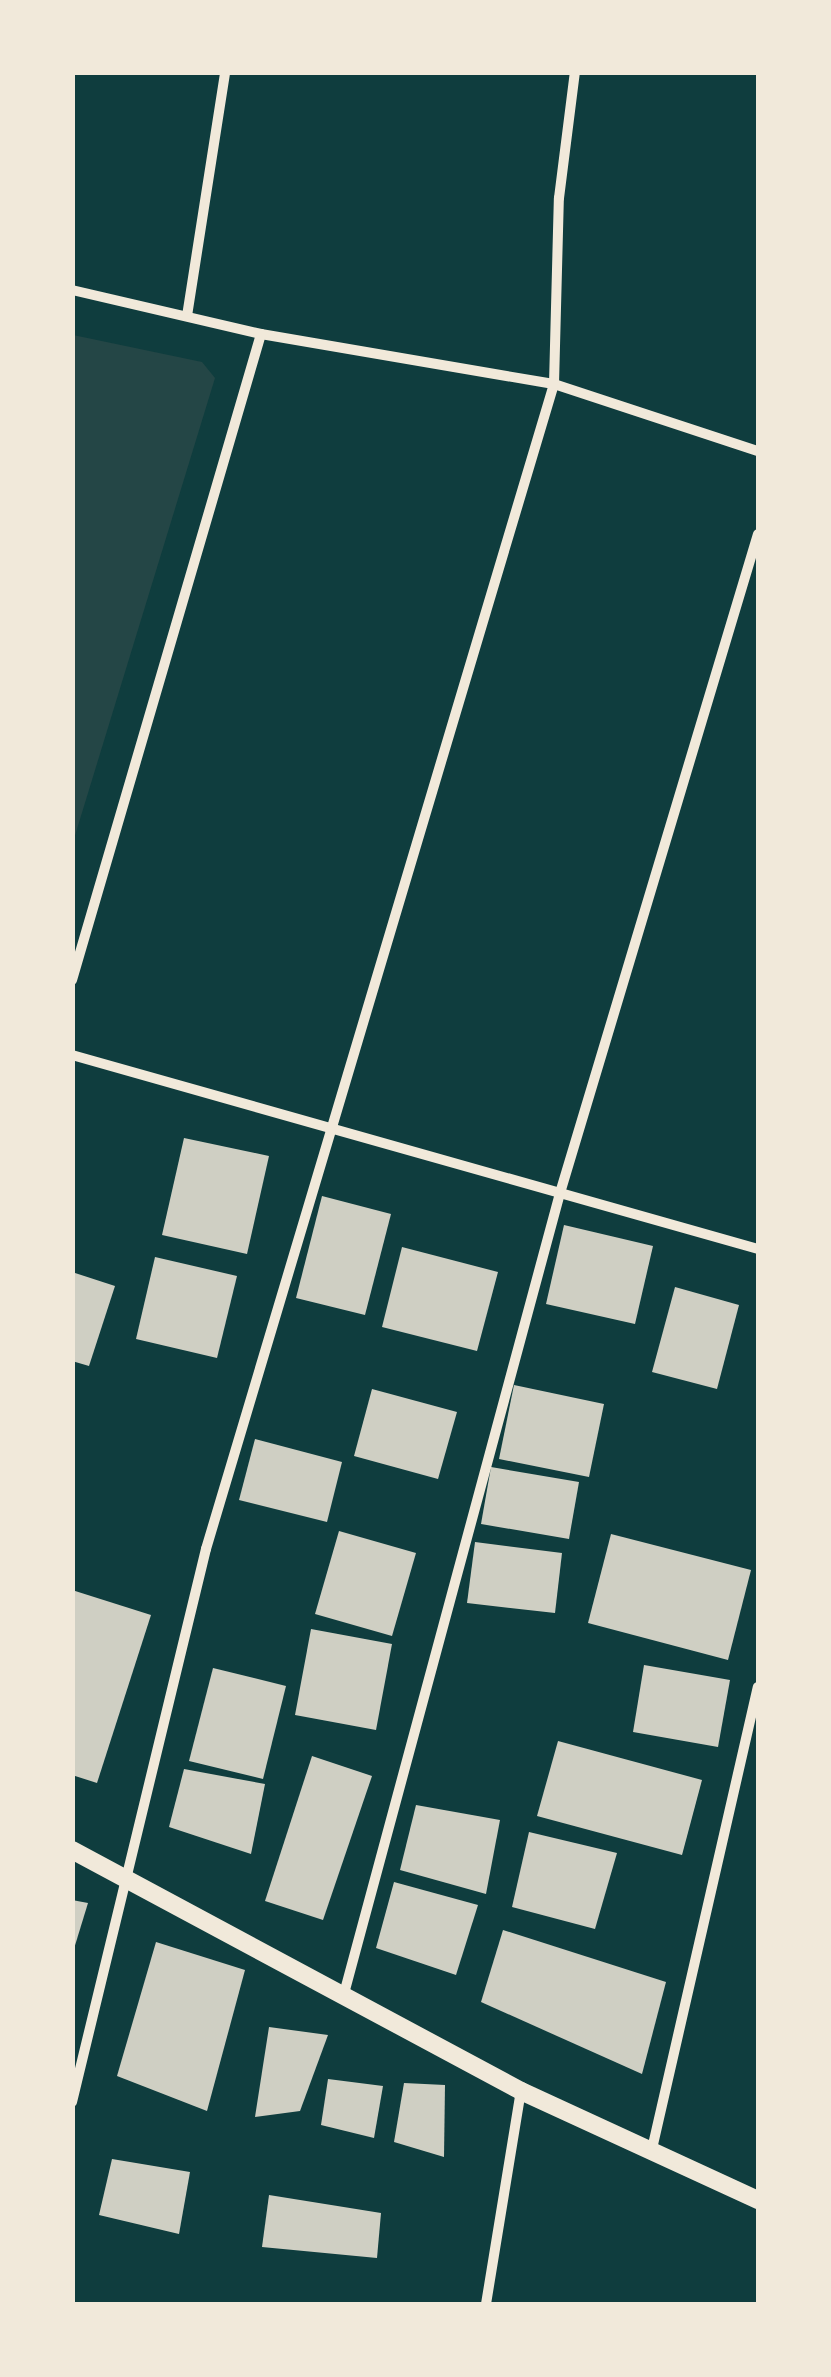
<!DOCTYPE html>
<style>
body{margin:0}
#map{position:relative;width:831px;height:2377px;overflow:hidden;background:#0f3d3e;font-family:Raleway,sans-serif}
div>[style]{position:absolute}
.green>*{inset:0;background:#244646}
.building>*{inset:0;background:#cfcfc3}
.minor>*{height:10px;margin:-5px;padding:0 5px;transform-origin:5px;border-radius:5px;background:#f1e9da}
.tertiary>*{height:18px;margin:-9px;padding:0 9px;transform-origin:9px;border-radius:9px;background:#f1e9da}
span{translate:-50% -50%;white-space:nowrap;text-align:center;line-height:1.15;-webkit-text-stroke:8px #f1e9da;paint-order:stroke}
.frame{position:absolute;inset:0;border:75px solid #f1e9da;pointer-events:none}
</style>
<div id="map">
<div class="green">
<i style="clip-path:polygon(73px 335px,202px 362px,215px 378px,73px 842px)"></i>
</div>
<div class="building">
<i style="clip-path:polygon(184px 1138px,269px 1156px,247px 1254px,162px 1235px)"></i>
<i style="clip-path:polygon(322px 1196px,391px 1214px,365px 1315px,296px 1298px)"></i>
<i style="clip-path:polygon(564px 1225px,653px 1246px,635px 1324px,546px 1304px)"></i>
<i style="clip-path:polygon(402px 1247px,498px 1272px,477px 1351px,382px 1327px)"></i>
<i style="clip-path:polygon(155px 1257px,237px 1276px,217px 1358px,136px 1339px)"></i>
<i style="clip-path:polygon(72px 1272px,115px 1286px,89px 1366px,72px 1361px)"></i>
<i style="clip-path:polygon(675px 1287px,739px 1305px,717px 1389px,652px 1372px)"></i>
<i style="clip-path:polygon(514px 1385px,604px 1404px,589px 1477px,499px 1459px)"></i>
<i style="clip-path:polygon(372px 1389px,457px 1412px,438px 1479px,354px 1456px)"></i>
<i style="clip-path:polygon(255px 1439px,342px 1462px,327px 1522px,239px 1500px)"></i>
<i style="clip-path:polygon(491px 1467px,579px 1482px,569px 1539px,481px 1524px)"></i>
<i style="clip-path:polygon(339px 1531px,416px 1553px,392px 1636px,315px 1614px)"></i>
<i style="clip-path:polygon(611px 1534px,751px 1570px,728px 1660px,588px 1623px)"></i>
<i style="clip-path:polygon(475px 1542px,562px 1553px,555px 1613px,467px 1603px)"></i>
<i style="clip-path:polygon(72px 1590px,151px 1615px,97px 1783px,72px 1775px)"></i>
<i style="clip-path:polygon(311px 1629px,392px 1644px,376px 1730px,295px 1715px)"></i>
<i style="clip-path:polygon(644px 1665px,730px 1680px,718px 1747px,633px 1732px)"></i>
<i style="clip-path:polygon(213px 1668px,286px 1686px,263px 1779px,189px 1761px)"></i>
<i style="clip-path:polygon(558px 1741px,702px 1780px,682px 1855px,537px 1816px)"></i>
<i style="clip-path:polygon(312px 1756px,372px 1776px,323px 1920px,265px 1901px)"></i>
<i style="clip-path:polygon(184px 1769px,265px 1784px,251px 1854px,169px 1827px)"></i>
<i style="clip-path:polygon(416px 1805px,500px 1820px,486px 1894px,400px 1870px)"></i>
<i style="clip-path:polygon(529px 1832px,617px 1853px,595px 1929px,512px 1907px)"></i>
<i style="clip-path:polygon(394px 1882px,478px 1905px,456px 1975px,376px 1948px)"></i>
<i style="clip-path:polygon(72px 1900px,88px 1903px,73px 1952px,72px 1951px)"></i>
<i style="clip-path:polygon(503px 1930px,666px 1982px,642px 2074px,481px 2002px)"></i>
<i style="clip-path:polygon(156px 1942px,245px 1970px,207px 2111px,117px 2076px)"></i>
<i style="clip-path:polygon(269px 2027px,328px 2035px,300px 2111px,255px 2117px)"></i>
<i style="clip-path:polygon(328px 2079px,383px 2086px,374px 2138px,321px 2125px)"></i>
<i style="clip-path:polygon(404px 2083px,445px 2085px,444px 2157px,394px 2142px)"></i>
<i style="clip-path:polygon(112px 2159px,190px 2172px,179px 2234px,99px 2215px)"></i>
<i style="clip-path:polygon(269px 2195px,381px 2213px,377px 2258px,262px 2247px)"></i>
</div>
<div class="minor">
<i style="left:72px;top:290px;width:194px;rotate:13.1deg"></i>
<i style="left:261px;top:334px;width:297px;rotate:9.7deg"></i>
<i style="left:554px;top:384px;width:215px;rotate:18.2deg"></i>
<i style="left:187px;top:316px;width:247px;rotate:-81.1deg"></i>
<i style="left:72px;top:980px;width:673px;rotate:-73.69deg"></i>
<i style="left:72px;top:1055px;width:713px;rotate:15.79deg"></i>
<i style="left:345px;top:1990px;width:825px;rotate:-74.9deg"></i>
<i style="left:560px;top:1193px;width:688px;rotate:-73.28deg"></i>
<i style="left:72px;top:2102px;width:569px;rotate:-76.38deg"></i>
<i style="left:206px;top:1549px;width:1216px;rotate:-73.37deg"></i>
<i style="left:554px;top:384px;width:186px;rotate:-88.5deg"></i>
<i style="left:559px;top:198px;width:127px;rotate:-82.8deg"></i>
<i style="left:652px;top:2149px;width:474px;rotate:-77.1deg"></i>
<i style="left:486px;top:2304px;width:216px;rotate:-80.7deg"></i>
</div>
<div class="tertiary">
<i style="left:72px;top:1850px;width:510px;rotate:28.22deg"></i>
<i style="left:521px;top:2091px;width:261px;rotate:24.7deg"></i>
</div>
<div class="frame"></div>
</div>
